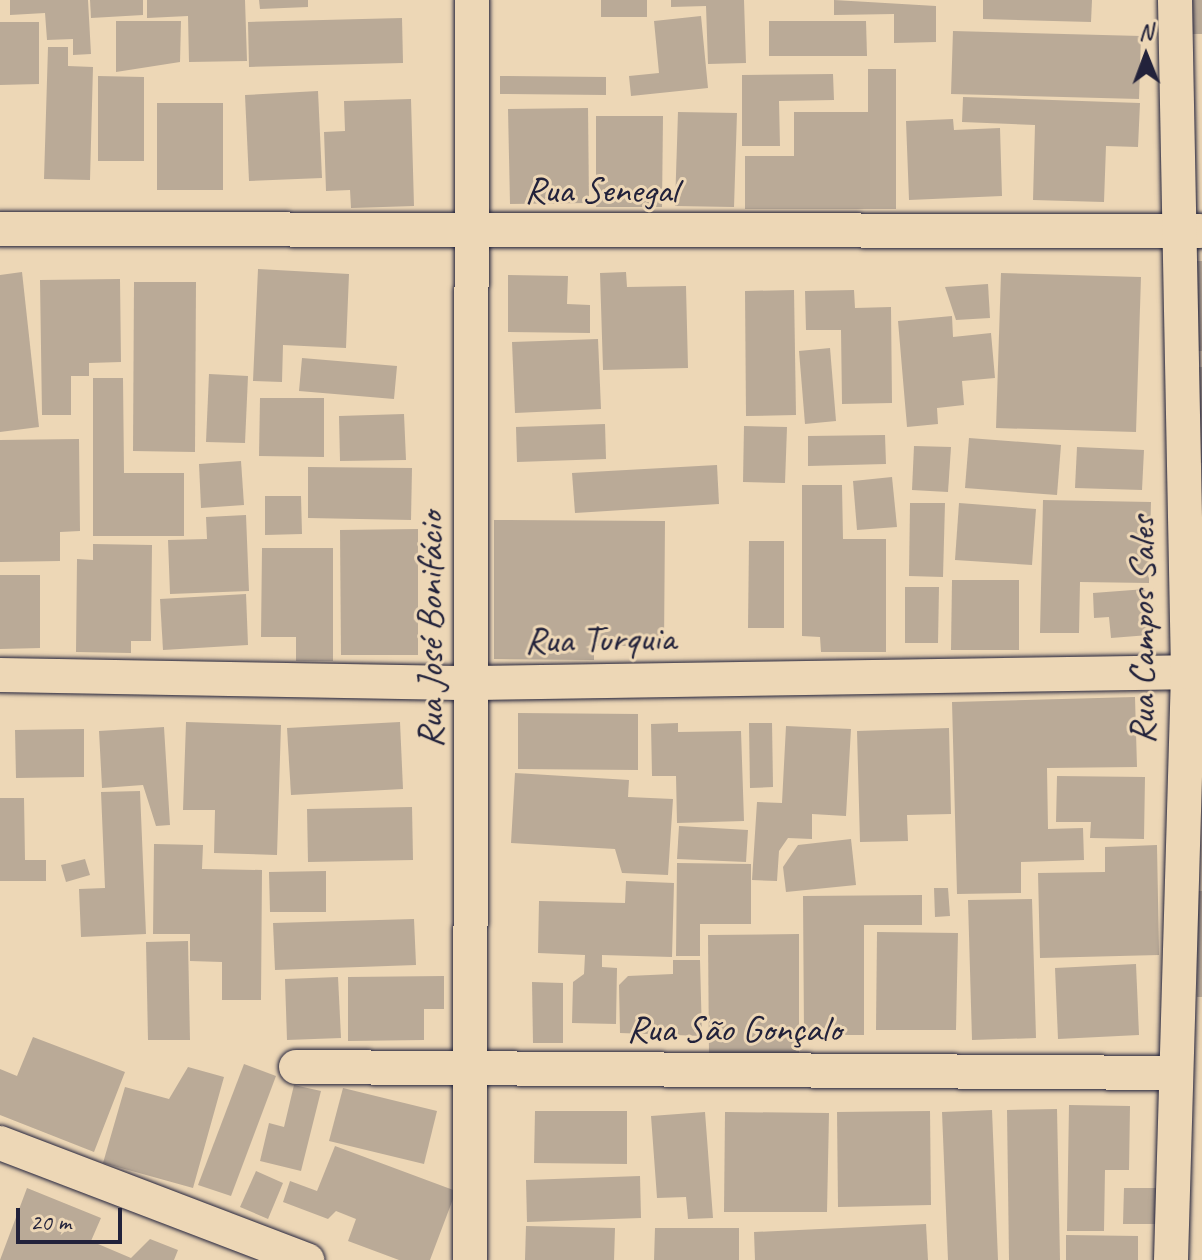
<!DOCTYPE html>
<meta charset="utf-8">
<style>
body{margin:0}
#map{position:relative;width:1202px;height:1260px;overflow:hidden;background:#edd7b6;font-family:Caveat,sans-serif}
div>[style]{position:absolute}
.building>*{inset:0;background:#baaa97}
.roads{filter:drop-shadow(0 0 2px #22223b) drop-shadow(0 0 2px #22223b)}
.street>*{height:34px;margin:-17px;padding:0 17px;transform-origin:17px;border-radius:17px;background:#edd7b6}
span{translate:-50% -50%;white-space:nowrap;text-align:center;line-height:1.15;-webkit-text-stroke:6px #edd7b6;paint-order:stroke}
.street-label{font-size:38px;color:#22223b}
.north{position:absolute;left:1106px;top:16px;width:80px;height:80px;-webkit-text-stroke:6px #edd7b6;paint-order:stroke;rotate:359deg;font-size:22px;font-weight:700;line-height:32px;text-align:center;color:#22223b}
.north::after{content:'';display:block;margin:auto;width:28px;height:36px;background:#22223b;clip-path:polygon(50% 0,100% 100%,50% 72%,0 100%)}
.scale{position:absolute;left:16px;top:1208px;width:106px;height:36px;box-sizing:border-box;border:4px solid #22223b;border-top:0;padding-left:10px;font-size:24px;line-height:28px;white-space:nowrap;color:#22223b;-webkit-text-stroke:6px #edd7b6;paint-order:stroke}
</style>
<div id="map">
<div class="building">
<i style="clip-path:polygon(10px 0,88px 0,91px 54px,73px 55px,73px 39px,47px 40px,45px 13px,10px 15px)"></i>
<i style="clip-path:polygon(90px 0,143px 0,143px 15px,91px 18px)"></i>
<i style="clip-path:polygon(147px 0,245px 0,247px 61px,189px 62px,188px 16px,147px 18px)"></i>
<i style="clip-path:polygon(259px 0,308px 0,308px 7px,260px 9px)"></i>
<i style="clip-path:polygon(601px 0,647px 0,647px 17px,601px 17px)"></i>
<i style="clip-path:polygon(671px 0,744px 0,746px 63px,708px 64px,706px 6px,671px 7px)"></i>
<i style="clip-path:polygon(834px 0,936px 6px,936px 42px,894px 43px,894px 14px,834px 15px)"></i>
<i style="clip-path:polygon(983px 0,1092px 0,1091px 22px,983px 19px)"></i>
<i style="clip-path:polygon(1193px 0,1202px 0,1202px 34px,1192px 34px)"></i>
<i style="clip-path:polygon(701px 16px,708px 88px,631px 96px,629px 76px,659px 73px,654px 21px)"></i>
<i style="clip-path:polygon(402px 18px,403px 63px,249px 67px,248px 22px)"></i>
<i style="clip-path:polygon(116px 21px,181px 21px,180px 62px,116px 72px)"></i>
<i style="clip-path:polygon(769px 21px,866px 21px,867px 56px,769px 56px)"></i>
<i style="clip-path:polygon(0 22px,39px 22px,39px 84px,0 85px)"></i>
<i style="clip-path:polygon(953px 31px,1141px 36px,1139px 99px,951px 94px)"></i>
<i style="clip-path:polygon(48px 47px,68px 47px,68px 66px,93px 67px,90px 180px,44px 179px)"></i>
<i style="clip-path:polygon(868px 69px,896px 69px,896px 209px,745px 209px,745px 156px,794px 156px,794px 112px,868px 112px)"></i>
<i style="clip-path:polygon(833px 74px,834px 100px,779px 101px,780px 146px,742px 146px,742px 75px)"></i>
<i style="clip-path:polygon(98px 76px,144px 77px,144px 161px,98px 161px)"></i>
<i style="clip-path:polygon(500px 76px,606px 77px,606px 95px,500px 94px)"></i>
<i style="clip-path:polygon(318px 91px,322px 178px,249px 181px,245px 95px)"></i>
<i style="clip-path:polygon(963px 97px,1140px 103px,1138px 147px,1106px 146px,1104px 202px,1033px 200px,1035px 125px,962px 122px)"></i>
<i style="clip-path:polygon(411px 99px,414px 206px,351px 208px,350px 190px,326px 191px,324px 132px,345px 131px,344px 101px)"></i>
<i style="clip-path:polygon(157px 103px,223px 103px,223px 190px,157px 190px)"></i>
<i style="clip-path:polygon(588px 108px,589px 203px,510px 204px,508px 109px)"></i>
<i style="clip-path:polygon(678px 112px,737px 113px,734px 207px,675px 206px)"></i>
<i style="clip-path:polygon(596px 116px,663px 116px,662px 207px,596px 207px)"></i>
<i style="clip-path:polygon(953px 119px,954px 130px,1000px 128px,1002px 196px,909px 200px,906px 121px)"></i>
<i style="clip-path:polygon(1192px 261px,1202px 261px,1202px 351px,1195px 351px)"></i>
<i style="clip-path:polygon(258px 269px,349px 274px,346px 348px,283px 345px,282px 382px,253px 381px)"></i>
<i style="clip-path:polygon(22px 272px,39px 427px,0 432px,0 275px)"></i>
<i style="clip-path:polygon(626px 272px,627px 287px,686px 286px,688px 368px,603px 370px,600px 273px)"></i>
<i style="clip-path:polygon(1001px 273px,1141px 277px,1136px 432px,996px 428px)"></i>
<i style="clip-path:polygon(508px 275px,568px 276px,567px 304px,590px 305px,590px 333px,508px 332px)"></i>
<i style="clip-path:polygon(120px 279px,121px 362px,89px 363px,89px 376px,71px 376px,71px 415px,42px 415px,40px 280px)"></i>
<i style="clip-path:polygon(134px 282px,196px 282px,195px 452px,133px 451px)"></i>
<i style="clip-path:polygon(988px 284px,990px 318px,956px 320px,945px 287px)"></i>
<i style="clip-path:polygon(794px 290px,796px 415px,746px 416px,745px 291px)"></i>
<i style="clip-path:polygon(854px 290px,855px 308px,891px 307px,892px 403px,842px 404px,841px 330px,806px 330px,805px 291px)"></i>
<i style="clip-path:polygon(952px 316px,953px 337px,991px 333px,995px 378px,962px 381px,964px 405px,937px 408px,938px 424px,907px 427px,898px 321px)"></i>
<i style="clip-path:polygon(598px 339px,601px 409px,515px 413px,512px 342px)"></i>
<i style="clip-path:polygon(830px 348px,836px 421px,805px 424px,799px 351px)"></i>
<i style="clip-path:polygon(302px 358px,397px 366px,394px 399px,299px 391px)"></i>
<i style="clip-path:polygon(1199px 367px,1202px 367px,1202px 463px,1196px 463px)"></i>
<i style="clip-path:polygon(209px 374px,248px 376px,245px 443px,206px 442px)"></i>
<i style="clip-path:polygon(93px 378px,123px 378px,124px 473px,184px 473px,184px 536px,93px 536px)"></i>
<i style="clip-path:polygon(260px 398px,324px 398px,324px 457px,259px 456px)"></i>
<i style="clip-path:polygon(404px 414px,406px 460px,340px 461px,339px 416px)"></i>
<i style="clip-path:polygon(605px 424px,606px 459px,517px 462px,516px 427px)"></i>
<i style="clip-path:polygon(744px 426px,787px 427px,785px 483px,743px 482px)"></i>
<i style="clip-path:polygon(885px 435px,886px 464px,808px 466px,808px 436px)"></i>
<i style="clip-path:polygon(969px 438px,1061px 445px,1057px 495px,965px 488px)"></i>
<i style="clip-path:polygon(79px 439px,80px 531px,60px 532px,60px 561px,0 562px,0 440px)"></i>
<i style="clip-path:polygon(914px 446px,951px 447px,948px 492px,912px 490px)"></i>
<i style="clip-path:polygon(1077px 447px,1144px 450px,1142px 490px,1075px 488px)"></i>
<i style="clip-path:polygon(241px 461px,244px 505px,201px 508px,199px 464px)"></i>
<i style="clip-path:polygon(717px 465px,719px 504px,575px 513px,572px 473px)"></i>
<i style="clip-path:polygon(308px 467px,412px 468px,411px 520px,308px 518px)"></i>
<i style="clip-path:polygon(892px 477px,897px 527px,857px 530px,853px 481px)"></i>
<i style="clip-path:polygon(802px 485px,842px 485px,843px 539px,886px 539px,886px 652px,821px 652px,820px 637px,802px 636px)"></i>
<i style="clip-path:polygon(265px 496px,301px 496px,302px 534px,265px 535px)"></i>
<i style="clip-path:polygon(1043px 500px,1151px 502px,1149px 583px,1080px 582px,1079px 633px,1040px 633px)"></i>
<i style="clip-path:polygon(910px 503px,945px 503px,943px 577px,909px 576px)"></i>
<i style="clip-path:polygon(959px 503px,1036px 509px,1032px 565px,955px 560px)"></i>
<i style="clip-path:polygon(246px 515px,249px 591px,170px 594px,168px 540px,207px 539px,206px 517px)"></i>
<i style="clip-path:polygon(494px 520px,665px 521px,664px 646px,594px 646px,594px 660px,494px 659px)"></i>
<i style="clip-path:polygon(418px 529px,418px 655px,341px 655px,340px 530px)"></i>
<i style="clip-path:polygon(749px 541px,784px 541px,784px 628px,748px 628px)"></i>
<i style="clip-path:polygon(93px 544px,152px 545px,151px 641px,131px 641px,131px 653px,76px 652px,77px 559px,93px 560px)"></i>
<i style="clip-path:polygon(262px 548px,333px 548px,333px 661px,296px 661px,296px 637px,261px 637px)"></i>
<i style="clip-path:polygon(0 575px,40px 575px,40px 648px,0 649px)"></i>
<i style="clip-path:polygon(952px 580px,1019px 580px,1019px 650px,951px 650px)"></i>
<i style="clip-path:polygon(905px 587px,939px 587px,938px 643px,905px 643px)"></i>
<i style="clip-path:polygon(1146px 589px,1149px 635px,1111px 638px,1109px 617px,1094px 618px,1093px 593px)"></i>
<i style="clip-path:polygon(246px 594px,248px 645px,163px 650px,160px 599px)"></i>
<i style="clip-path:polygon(1135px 697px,1137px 767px,1047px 768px,1048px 829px,1083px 828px,1084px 860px,1021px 862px,1021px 893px,957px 894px,952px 702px)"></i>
<i style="clip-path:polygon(518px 713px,638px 714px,638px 770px,518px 769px)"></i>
<i style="clip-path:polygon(186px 722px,281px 725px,277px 855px,214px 853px,215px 810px,183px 810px)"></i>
<i style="clip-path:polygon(400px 722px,403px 789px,291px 795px,287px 728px)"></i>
<i style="clip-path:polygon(678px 723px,678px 732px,741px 731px,744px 821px,677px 823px,676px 776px,652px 776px,651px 724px)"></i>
<i style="clip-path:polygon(749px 723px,772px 723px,773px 787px,750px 788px)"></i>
<i style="clip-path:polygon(786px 726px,851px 729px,846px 816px,812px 814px,812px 839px,788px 838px,779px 851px,777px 881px,752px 880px,757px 802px,782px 803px)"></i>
<i style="clip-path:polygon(164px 727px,170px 825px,156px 826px,143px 785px,102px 788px,99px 731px)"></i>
<i style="clip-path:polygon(949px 728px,951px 814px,907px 815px,908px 841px,860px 842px,857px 731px)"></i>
<i style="clip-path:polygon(84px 729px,84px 777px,16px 778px,15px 730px)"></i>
<i style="clip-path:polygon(515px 773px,629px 780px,628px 797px,673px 799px,668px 875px,622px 873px,615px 849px,511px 843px)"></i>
<i style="clip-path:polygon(1057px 776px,1145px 777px,1144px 839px,1090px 838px,1091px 822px,1056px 822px)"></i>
<i style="clip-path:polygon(140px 791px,146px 934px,81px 937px,79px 889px,105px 888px,101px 792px)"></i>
<i style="clip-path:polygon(0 798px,24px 798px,25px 860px,46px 860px,46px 881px,0 881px)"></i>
<i style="clip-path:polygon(412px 807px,413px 860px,308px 862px,307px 809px)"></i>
<i style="clip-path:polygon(679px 826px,748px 830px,746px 862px,677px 859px)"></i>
<i style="clip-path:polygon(851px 839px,856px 885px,786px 892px,783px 867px,798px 845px)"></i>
<i style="clip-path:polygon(154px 844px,203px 845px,202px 869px,262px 870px,261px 1000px,222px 1000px,222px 962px,190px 961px,190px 934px,153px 934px)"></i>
<i style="clip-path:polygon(1157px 845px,1159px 955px,1040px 958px,1038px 873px,1105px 872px,1105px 847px)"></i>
<i style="clip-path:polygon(85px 859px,90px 875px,66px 882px,61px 865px)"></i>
<i style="clip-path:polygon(677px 863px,751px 864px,751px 924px,700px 924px,700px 956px,676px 956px)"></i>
<i style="clip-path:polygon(326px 871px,326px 912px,270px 912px,269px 872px)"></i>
<i style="clip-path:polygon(626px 881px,674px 883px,672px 957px,602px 955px,602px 967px,617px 968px,616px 1024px,572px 1023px,573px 982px,584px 974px,585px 955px,538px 953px,539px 901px,625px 903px)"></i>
<i style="clip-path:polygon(934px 888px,948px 888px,950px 916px,935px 917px)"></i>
<i style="clip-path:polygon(1198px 891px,1202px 891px,1202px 997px,1197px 997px)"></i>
<i style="clip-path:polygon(922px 895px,922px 925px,864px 925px,864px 1035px,804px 1035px,803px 896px)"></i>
<i style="clip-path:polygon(1032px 899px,1036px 1038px,972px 1040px,968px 900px)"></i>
<i style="clip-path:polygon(414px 919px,416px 965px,275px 970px,273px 923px)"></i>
<i style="clip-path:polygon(877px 932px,958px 933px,956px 1030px,876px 1030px)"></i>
<i style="clip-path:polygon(799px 934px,799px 1055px,709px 1056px,708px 935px)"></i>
<i style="clip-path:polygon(188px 941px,190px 1040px,148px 1040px,146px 942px)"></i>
<i style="clip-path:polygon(673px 960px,700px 960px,702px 1036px,620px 1033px,619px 985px,628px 976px,673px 974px)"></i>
<i style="clip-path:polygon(1136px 964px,1139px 1035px,1058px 1039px,1055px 968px)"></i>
<i style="clip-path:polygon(444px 976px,444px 1009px,424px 1009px,424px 1040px,348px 1041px,348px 977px)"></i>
<i style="clip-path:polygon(338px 977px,341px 1038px,287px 1040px,285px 979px)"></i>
<i style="clip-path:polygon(532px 982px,563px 983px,563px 1043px,533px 1043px)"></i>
<i style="clip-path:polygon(33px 1037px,125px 1072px,94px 1152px,0 1115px,0 1069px,17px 1076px)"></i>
<i style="clip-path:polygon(244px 1064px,276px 1076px,231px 1196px,198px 1185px)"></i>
<i style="clip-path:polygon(188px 1067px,224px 1077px,193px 1188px,103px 1163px,125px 1087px,169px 1099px)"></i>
<i style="clip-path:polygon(294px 1085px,321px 1091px,301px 1171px,260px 1161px,269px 1123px,284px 1127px)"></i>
<i style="clip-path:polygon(343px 1088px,437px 1111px,424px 1164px,329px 1141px)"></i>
<i style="clip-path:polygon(1069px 1105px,1130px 1106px,1129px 1170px,1105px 1170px,1104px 1231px,1067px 1231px)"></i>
<i style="clip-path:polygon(1057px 1109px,1060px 1260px,1009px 1260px,1007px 1110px)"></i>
<i style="clip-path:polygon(992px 1110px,998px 1260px,948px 1260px,942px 1112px)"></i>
<i style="clip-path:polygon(535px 1111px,627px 1111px,627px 1164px,534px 1163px)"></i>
<i style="clip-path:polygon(930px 1111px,931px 1205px,838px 1207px,837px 1112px)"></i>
<i style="clip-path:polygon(705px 1112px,713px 1218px,688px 1219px,686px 1197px,657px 1198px,651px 1116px)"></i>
<i style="clip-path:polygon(725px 1112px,829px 1113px,827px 1212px,724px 1212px)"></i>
<i style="clip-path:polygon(335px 1146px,456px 1191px,430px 1260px,399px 1260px,348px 1241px,356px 1219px,336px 1211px,328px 1219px,283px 1202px,290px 1181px,317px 1191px)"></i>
<i style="clip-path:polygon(256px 1171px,283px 1183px,268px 1219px,240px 1207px)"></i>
<i style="clip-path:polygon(640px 1176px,641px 1218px,527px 1222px,526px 1180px)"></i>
<i style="clip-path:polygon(27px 1188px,101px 1218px,91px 1241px,131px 1258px,150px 1239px,178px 1250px,174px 1260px,0 1260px)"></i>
<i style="clip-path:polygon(1124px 1188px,1158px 1188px,1158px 1224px,1123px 1224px)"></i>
<i style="clip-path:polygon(926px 1224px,928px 1260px,755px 1260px,754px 1232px)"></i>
<i style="clip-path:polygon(526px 1226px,615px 1228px,614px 1260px,525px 1260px)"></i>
<i style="clip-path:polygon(655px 1228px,739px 1228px,739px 1260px,654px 1260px)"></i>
<i style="clip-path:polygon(1066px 1235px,1138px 1236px,1138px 1260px,1066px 1260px)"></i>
</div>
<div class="roads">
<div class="street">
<i style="left:0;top:229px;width:1200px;rotate:0.1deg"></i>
<i style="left:0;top:675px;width:473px;rotate:1deg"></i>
<i style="left:473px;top:683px;width:729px;rotate:-0.86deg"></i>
<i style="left:296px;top:1067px;width:876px;rotate:0.39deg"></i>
<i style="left:0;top:1143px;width:329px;rotate:20.9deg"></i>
<i style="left:470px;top:1260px;width:1260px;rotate:-89.91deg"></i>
<i style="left:1171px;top:1260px;width:588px;rotate:-88.34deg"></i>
<i style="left:1188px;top:672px;width:672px;rotate:-91.11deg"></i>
</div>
</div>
<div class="street-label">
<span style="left:601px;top:190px">Rua Senegal</span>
<span style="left:430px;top:630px;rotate:-90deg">Rua José Bonifácio</span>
<span style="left:1142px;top:630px;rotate:-90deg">Rua Campos Sales</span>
<span style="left:600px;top:639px;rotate:-1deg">Rua Turquia</span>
<span style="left:734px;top:1029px">Rua São Gonçalo</span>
</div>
<div class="north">N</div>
<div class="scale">20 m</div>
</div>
